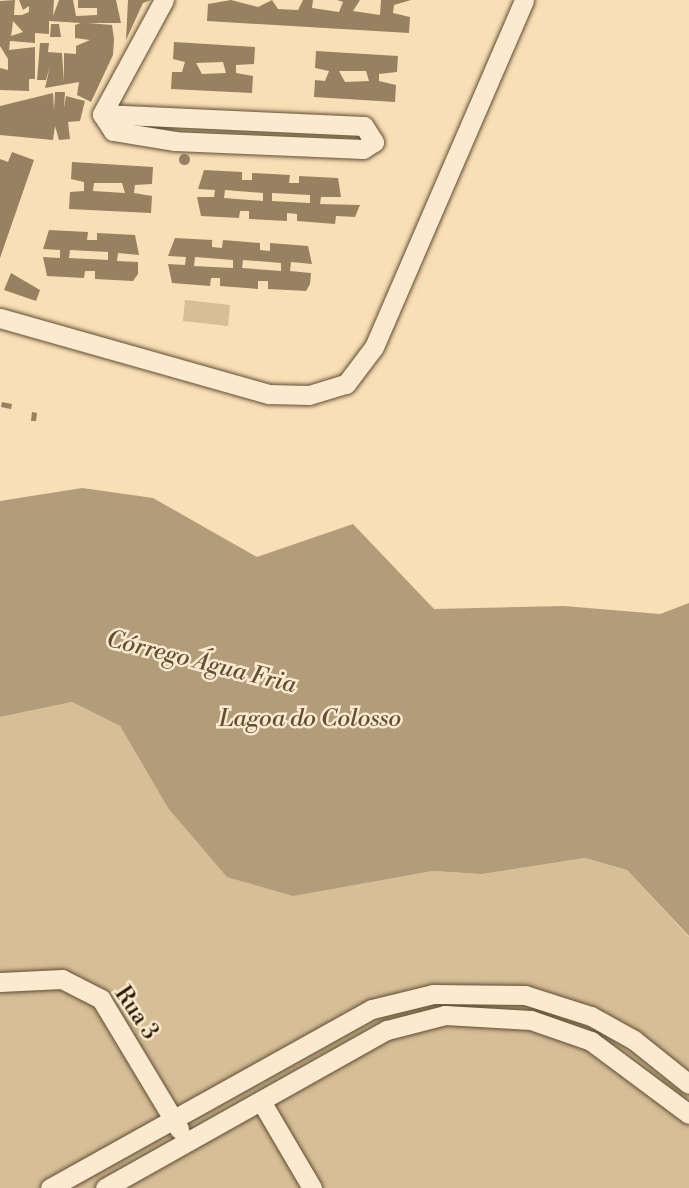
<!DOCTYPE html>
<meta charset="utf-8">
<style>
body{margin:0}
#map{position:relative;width:689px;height:1188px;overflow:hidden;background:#f9dfb5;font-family:"Libre Bodoni",serif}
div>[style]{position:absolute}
.green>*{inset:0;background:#d6be97}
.water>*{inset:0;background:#b39c79}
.building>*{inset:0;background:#978161}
.round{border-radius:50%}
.roads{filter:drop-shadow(0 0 2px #5f4c31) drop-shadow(0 0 2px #5f4c31)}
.minor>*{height:19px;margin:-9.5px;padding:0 9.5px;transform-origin:9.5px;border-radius:9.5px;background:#fbeacf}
span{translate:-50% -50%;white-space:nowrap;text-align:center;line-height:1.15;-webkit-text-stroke:5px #fbeacf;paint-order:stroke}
.street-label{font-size:23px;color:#2c1b05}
.water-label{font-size:24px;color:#624f33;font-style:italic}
</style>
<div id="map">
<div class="green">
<i style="clip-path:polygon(185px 300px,230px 305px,228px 326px,183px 321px)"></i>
<i style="clip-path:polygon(72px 702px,120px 726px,168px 808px,432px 871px,482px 874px,585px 858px,627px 870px,689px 937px,689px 1188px,0 1188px,0 717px)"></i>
</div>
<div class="water">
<i style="clip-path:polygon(82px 488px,153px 498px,257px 557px,353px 524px,434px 609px,564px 606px,660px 614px,689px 603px,689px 936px,627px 870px,585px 858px,482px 874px,432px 871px,293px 896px,227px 877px,168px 808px,120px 726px,72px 702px,0 717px,0 501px)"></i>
</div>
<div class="building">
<i style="clip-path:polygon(evenodd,15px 0,14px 15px,22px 15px,29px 12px,29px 6px,23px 10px,19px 0,54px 0,53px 16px,59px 0,73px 0,76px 16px,97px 15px,97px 8px,78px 8px,78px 0,116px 0,121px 23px,88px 23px,112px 25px,114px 39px,113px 55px,91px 102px,77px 95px,79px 82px,45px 88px,50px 66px,46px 80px,37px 80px,40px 43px,49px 43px,48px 52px,62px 53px,64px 82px,64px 53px,76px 54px,76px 46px,90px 40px,75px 38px,75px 25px,81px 23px,49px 21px,49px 34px,35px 33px,35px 43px,10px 41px,9px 50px,35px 47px,35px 79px,29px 79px,29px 91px,0 90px,0 68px,8px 70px,8px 59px,0 46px,0 1px,15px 0,13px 21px,23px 32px,11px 36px,12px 30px,13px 21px)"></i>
<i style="clip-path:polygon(128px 0,151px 0,143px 3px,126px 40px)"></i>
<i style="clip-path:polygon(231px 0,258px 7px,272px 0,278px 9px,298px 10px,303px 0,313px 0,312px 8px,339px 12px,343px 2px,337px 0,360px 0,353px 11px,380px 15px,381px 0,411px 0,394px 5px,393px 13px,410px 17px,409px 33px,207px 21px,208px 4px)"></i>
<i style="clip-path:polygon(51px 24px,59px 24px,61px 37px,50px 37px)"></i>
<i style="clip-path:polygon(evenodd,174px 42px,255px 47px,254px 64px,236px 65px,236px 73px,253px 76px,252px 93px,171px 89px,172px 72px,182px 72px,185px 62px,173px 59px,174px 42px,196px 63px,223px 62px,226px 73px,202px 74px,196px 63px)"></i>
<i style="clip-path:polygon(evenodd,316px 51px,398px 56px,397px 72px,379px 74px,379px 81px,396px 85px,395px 102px,314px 97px,315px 80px,325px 81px,329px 71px,315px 68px,316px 51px,339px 71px,366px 71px,369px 81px,345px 82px,339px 71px)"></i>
<i style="clip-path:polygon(55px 92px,65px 92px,64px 108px,66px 96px,85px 101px,80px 121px,68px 122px,70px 139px,59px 140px,55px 126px,53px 140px,0 135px,0 106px,53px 93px,54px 110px)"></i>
<i style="clip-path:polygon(12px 152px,34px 160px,0 258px,0 159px,8px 162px)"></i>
<i class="round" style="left:178.5px;top:153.5px;width:11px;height:11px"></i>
<i style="clip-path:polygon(evenodd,72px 162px,153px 167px,152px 184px,135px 185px,134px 193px,152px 196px,151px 213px,69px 209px,70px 192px,84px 191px,84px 182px,71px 179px,72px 162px,94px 183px,122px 183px,125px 193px,93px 191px,94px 183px)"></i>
<i style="clip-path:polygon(evenodd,204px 170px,242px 172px,242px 180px,252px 180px,252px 173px,290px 175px,289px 183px,299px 183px,299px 176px,338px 178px,341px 197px,321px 197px,320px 204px,360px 205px,355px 217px,336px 216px,335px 224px,297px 221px,297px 214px,287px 213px,287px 221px,249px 219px,249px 211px,240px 211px,239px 218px,201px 216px,197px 197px,214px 197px,215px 190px,198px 189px,204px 170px,225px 190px,263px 193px,263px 201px,224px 198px,225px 190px,204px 170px,272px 193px,310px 195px,310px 203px,272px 201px,272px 193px)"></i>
<i style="clip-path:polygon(evenodd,49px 230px,88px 232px,87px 240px,97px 240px,97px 233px,135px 235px,139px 255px,118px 253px,117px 261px,138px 262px,138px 274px,133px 281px,95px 279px,95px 271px,85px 271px,84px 278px,47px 276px,43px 257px,60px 258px,60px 250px,43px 249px,49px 230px,70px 250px,108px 252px,108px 260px,69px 258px,70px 250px)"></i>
<i style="clip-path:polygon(evenodd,175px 238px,212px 240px,212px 247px,222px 248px,223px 240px,260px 243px,260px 250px,270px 251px,270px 243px,308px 246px,312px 264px,291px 262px,290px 271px,311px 273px,310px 284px,306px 291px,268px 289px,268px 281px,258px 281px,258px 289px,220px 286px,220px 278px,211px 278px,210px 286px,172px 283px,168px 264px,185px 265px,186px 257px,168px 256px,175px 238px,195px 257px,233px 260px,233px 268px,194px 266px,195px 257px,175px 238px,243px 260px,281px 263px,281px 271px,242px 268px,243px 260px)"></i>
<i style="clip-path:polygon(11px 273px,40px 290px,36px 301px,4px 290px)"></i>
<i style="clip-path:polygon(2px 402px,12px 404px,11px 409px,1px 407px)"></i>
<i style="clip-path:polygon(32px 412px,37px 413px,36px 421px,31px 421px)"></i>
</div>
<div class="roads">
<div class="minor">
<i style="left:102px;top:114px;width:262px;rotate:2.6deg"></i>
<i style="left:364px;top:126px;width:19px;rotate:58deg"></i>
<i style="left:374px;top:142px;width:13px;rotate:148deg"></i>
<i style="left:363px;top:149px;width:188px;rotate:-177.6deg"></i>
<i style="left:175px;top:141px;width:63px;rotate:-170.8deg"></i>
<i style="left:113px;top:131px;width:20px;rotate:-123deg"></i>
<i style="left:102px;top:114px;width:130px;rotate:-61.5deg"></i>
<i style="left:0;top:318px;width:280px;rotate:15.8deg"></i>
<i style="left:269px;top:394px;width:40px;rotate:1.4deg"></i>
<i style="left:309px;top:395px;width:39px;rotate:-17deg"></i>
<i style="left:346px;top:384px;width:46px;rotate:-52.9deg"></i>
<i style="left:374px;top:347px;width:378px;rotate:-66.6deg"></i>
<i style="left:0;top:982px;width:62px;rotate:-2.8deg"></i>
<i style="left:62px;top:979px;width:44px;rotate:27.1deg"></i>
<i style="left:101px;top:999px;width:152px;rotate:59deg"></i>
<i style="left:261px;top:1101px;width:101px;rotate:59.6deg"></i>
<i style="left:50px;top:1188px;width:368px;rotate:-29.1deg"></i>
<i style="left:372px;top:1009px;width:63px;rotate:-13.8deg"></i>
<i style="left:433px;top:994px;width:92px;rotate:0.6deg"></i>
<i style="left:525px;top:995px;width:69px;rotate:17.7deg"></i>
<i style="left:591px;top:1016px;width:49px;rotate:29.2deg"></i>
<i style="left:634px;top:1040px;width:70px;rotate:38.7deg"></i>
<i style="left:105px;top:1188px;width:323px;rotate:-29.3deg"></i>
<i style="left:387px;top:1030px;width:60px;rotate:-14.5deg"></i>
<i style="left:445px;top:1015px;width:86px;rotate:3.3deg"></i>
<i style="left:531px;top:1020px;width:64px;rotate:19.3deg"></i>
<i style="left:591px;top:1041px;width:122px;rotate:36.7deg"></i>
</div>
</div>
<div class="street-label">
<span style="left:136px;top:1013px;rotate:56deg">Rua 3</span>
</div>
<div class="water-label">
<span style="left:201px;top:663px;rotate:14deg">Córrego Água Fria</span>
<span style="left:310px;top:720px">Lagoa do Colosso</span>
</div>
</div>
